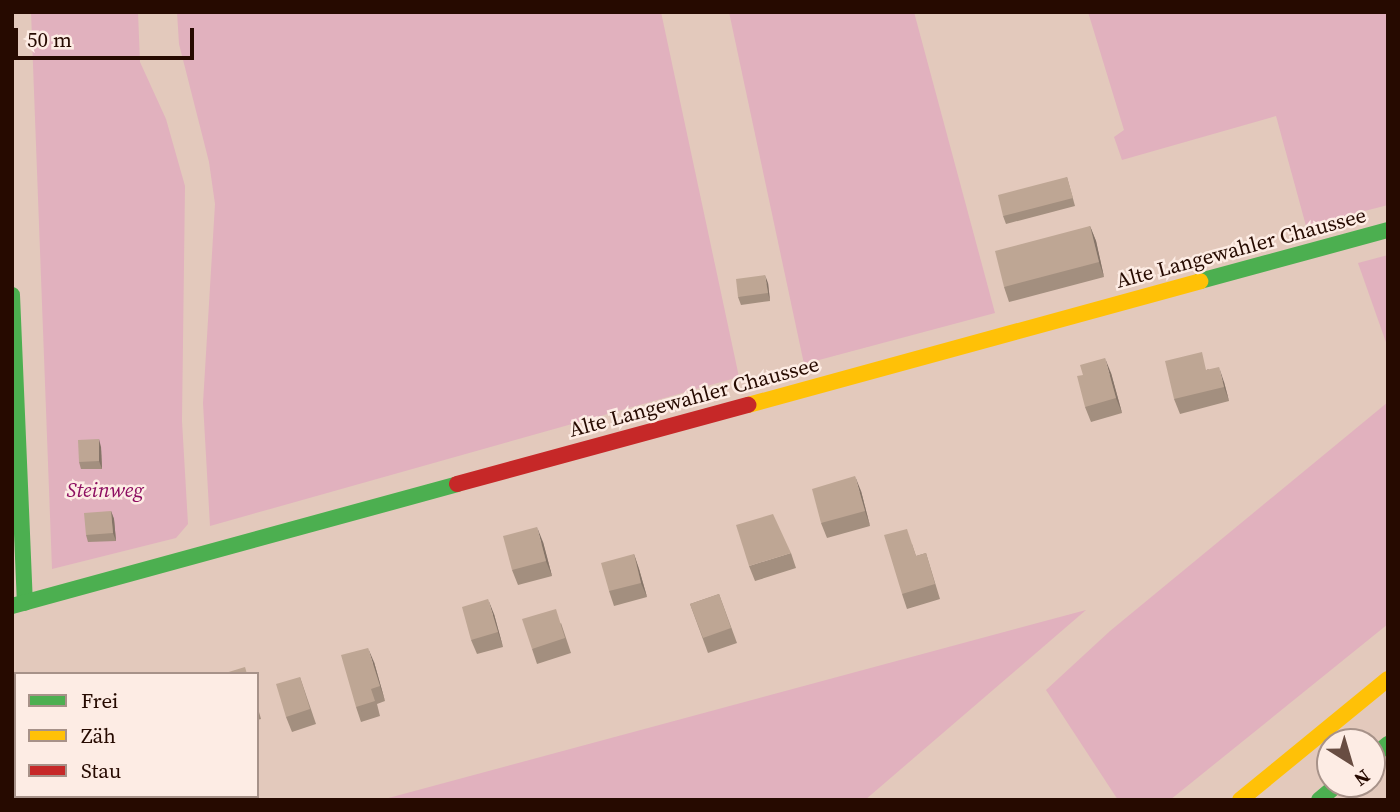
<!DOCTYPE html>
<meta charset="utf-8">
<style>
body{margin:0}
#map{position:relative;width:1400px;height:812px;overflow:hidden;background:#e3c9bc;font-family:"Source Serif 4",serif}
div>[style]{position:absolute}
.green>*{inset:0;background:#e1b1be}
.fast>*{height:16px;margin:-8px;padding:0 8px;transform-origin:8px;border-radius:8px;background:#4caf50}
.slow>*{height:16px;margin:-8px;padding:0 8px;transform-origin:8px;border-radius:8px;background:#ffc107}
.jam>*{height:16px;margin:-8px;padding:0 8px;transform-origin:8px;border-radius:8px;background:#c62828}
.wall>*{inset:0;background:#a38f7f}
.shaded-wall>*{inset:0;background:#857468}
.building>*{inset:0;background:#bea694}
span{translate:-50% -50%;white-space:nowrap;text-align:center;line-height:1.15;-webkit-text-stroke:5px #fdece4;paint-order:stroke}
.street-label{font-size:21px;color:#260a00}
.park-label{font-size:21px;color:#8d0e61;font-style:italic}
.frame{position:absolute;inset:0;border:14px solid #260a00;pointer-events:none}
.legend{position:absolute;left:14px;top:672px;width:245px;height:126px;box-sizing:border-box;background:#fdece4;border:2px solid #a79289;margin:0;padding:9px 12px;list-style:none;font-size:21px;color:#260a00}
.legend li{display:flex;align-items:center;gap:14px;height:35px}
.legend b{width:35px;border:2px solid #a79289}
.north{position:absolute;left:1316px;top:728px;width:70px;height:70px;box-sizing:border-box;background:#fdece4;border:2px solid #a79289;border-radius:50%;rotate:143deg;font-size:19px;font-weight:700;line-height:28px;text-align:center;color:#260a00}
.north::after{content:'';display:block;margin:auto;width:24px;height:32px;background:#684d42;clip-path:polygon(50% 0,100% 100%,50% 72%,0 100%)}
.scale{position:absolute;left:14px;top:28px;width:180px;height:32px;box-sizing:border-box;border:4px solid #260a00;border-top:0;padding-left:9px;font-size:21px;line-height:24px;white-space:nowrap;color:#260a00;-webkit-text-stroke:5px #fdece4;paint-order:stroke}
</style>
<div id="map">
<div class="green">
<i style="clip-path:polygon(31px 12px,138px 12px,140px 62px,166px 119px,185px 186px,182px 421px,188px 524px,176px 538px,52px 569px)"></i>
<i style="clip-path:polygon(177px 12px,661px 12px,739px 377px,210px 526px,203px 403px,215px 204px,209px 162px,179px 44px)"></i>
<i style="clip-path:polygon(729px 12px,914px 12px,995px 313px,804px 364px)"></i>
<i style="clip-path:polygon(1088px 12px,1388px 12px,1388px 205px,1306px 226px,1276px 116px,1122px 160px,1114px 137px,1124px 130px)"></i>
<i style="clip-path:polygon(1388px 255px,1388px 348px,1358px 263px)"></i>
<i style="clip-path:polygon(1388px 402px,1388px 624px,1170px 800px,1118px 800px,1046px 690px,1110px 631px)"></i>
<i style="clip-path:polygon(1086px 610px,865px 800px,381px 800px)"></i>
</div>
<div class="fast">
<i style="left:1200px;top:281px;width:195px;rotate:-15.2deg"></i>
<i style="left:12px;top:295px;width:308px;rotate:87.6deg"></i>
<i style="left:12px;top:606px;width:461px;rotate:-15.3deg"></i>
<i style="left:1372px;top:757px;width:21px;rotate:-39deg"></i>
<i style="left:1319px;top:800px;width:25px;rotate:-40deg"></i>
</div>
<div class="slow">
<i style="left:748px;top:405px;width:469px;rotate:-15.3deg"></i>
<i style="left:1240px;top:800px;width:191px;rotate:-39.3deg"></i>
</div>
<div class="jam">
<i style="left:457px;top:484px;width:302px;rotate:-15.2deg"></i>
</div>
<div class="wall">
<i style="clip-path:polygon(1067px 177px,1075px 206px,1006px 224px,1003px 216px)"></i>
<i style="clip-path:polygon(1090px 226px,1096px 241px,1104px 277px,1009px 302px,1004px 287px)"></i>
<i style="clip-path:polygon(768px 283px,770px 301px,741px 305px,738px 297px)"></i>
<i style="clip-path:polygon(1208px 369px,1224px 382px,1229px 401px,1180px 414px,1174px 399px)"></i>
<i style="clip-path:polygon(1111px 373px,1122px 413px,1091px 422px,1085px 407px)"></i>
<i style="clip-path:polygon(101px 447px,102px 469px,81px 469px,79px 462px)"></i>
<i style="clip-path:polygon(861px 491px,870px 526px,827px 538px,821px 523px)"></i>
<i style="clip-path:polygon(111px 511px,114px 519px,116px 541px,88px 542px,86px 535px)"></i>
<i style="clip-path:polygon(543px 542px,552px 576px,518px 585px,512px 570px)"></i>
<i style="clip-path:polygon(912px 544px,916px 556px,926px 553px,940px 599px,907px 609px,902px 594px)"></i>
<i style="clip-path:polygon(791px 553px,796px 568px,755px 581px,749px 566px)"></i>
<i style="clip-path:polygon(634px 554px,639px 569px,647px 597px,614px 606px,609px 591px)"></i>
<i style="clip-path:polygon(719px 594px,737px 643px,708px 653px,690px 604px)"></i>
<i style="clip-path:polygon(494px 614px,503px 647px,477px 654px,471px 640px)"></i>
<i style="clip-path:polygon(561px 623px,571px 653px,537px 664px,532px 649px)"></i>
<i style="clip-path:polygon(374px 662px,385px 701px,377px 704px,380px 716px,361px 722px,356px 707px)"></i>
<i style="clip-path:polygon(300px 677px,316px 724px,292px 732px,286px 717px)"></i>
<i style="clip-path:polygon(257px 705px,261px 719px,257px 720px)"></i>
<i style="clip-path:polygon(216px 796px,240px 796px,241px 800px,217px 800px)"></i>
</div>
<div class="shaded-wall">
<i style="clip-path:polygon(1090px 226px,1096px 241px,1104px 277px,1099px 262px)"></i>
<i style="clip-path:polygon(765px 275px,768px 283px,770px 301px,768px 293px)"></i>
<i style="clip-path:polygon(1105px 358px,1111px 373px,1122px 413px,1116px 398px)"></i>
<i style="clip-path:polygon(1219px 367px,1224px 382px,1229px 401px,1224px 387px)"></i>
<i style="clip-path:polygon(99px 439px,101px 447px,102px 469px,99px 461px)"></i>
<i style="clip-path:polygon(855px 476px,861px 491px,870px 526px,865px 511px)"></i>
<i style="clip-path:polygon(111px 511px,114px 519px,116px 541px,113px 533px)"></i>
<i style="clip-path:polygon(537px 527px,543px 542px,552px 576px,546px 561px)"></i>
<i style="clip-path:polygon(634px 554px,639px 569px,647px 597px,641px 583px)"></i>
<i style="clip-path:polygon(488px 599px,494px 614px,503px 647px,498px 632px)"></i>
<i style="clip-path:polygon(368px 648px,374px 662px,385px 701px,380px 686px)"></i>
</div>
<div class="building">
<i style="clip-path:polygon(1067px 177px,1073px 198px,1003px 216px,998px 195px)"></i>
<i style="clip-path:polygon(1090px 226px,1099px 262px,1004px 287px,995px 251px)"></i>
<i style="clip-path:polygon(765px 275px,768px 293px,738px 297px,736px 279px)"></i>
<i style="clip-path:polygon(1202px 352px,1206px 370px,1219px 367px,1224px 387px,1174px 399px,1165px 361px)"></i>
<i style="clip-path:polygon(1105px 358px,1116px 398px,1085px 407px,1077px 376px,1083px 375px,1080px 365px)"></i>
<i style="clip-path:polygon(99px 439px,99px 461px,79px 462px,78px 440px)"></i>
<i style="clip-path:polygon(855px 476px,865px 511px,821px 523px,812px 489px)"></i>
<i style="clip-path:polygon(111px 511px,113px 533px,86px 535px,84px 513px)"></i>
<i style="clip-path:polygon(773px 514px,791px 553px,749px 566px,736px 525px)"></i>
<i style="clip-path:polygon(537px 527px,546px 561px,512px 570px,503px 536px)"></i>
<i style="clip-path:polygon(907px 529px,916px 556px,926px 553px,935px 584px,902px 594px,884px 535px)"></i>
<i style="clip-path:polygon(634px 554px,641px 583px,609px 591px,601px 563px)"></i>
<i style="clip-path:polygon(719px 594px,731px 628px,703px 638px,690px 604px)"></i>
<i style="clip-path:polygon(488px 599px,498px 632px,471px 640px,462px 607px)"></i>
<i style="clip-path:polygon(556px 609px,565px 638px,532px 649px,522px 619px)"></i>
<i style="clip-path:polygon(368px 648px,380px 686px,371px 689px,375px 701px,356px 707px,341px 655px)"></i>
<i style="clip-path:polygon(245px 667px,247px 674px,222px 674px)"></i>
<i style="clip-path:polygon(300px 677px,310px 709px,286px 717px,276px 684px)"></i>
<i style="clip-path:polygon(216px 796px,235px 796px,223px 800px,217px 800px)"></i>
</div>
<div class="street-label">
<span style="left:1241px;top:248px;rotate:-15deg">Alte Langewahler Chaussee</span>
<span style="left:694px;top:397px;rotate:-15deg">Alte Langewahler Chaussee</span>
</div>
<div class="park-label">
<span style="left:105px;top:490px">Steinweg</span>
</div>
<div class="frame"></div>
<ul class="legend">
<li><b style="height:9px;background:#4caf50"></b>Frei</li>
<li><b style="height:9px;background:#ffc107"></b>Zäh</li>
<li><b style="height:9px;background:#c62828"></b>Stau</li>
</ul>
<div class="north">N</div>
<div class="scale">50 m</div>
</div>
